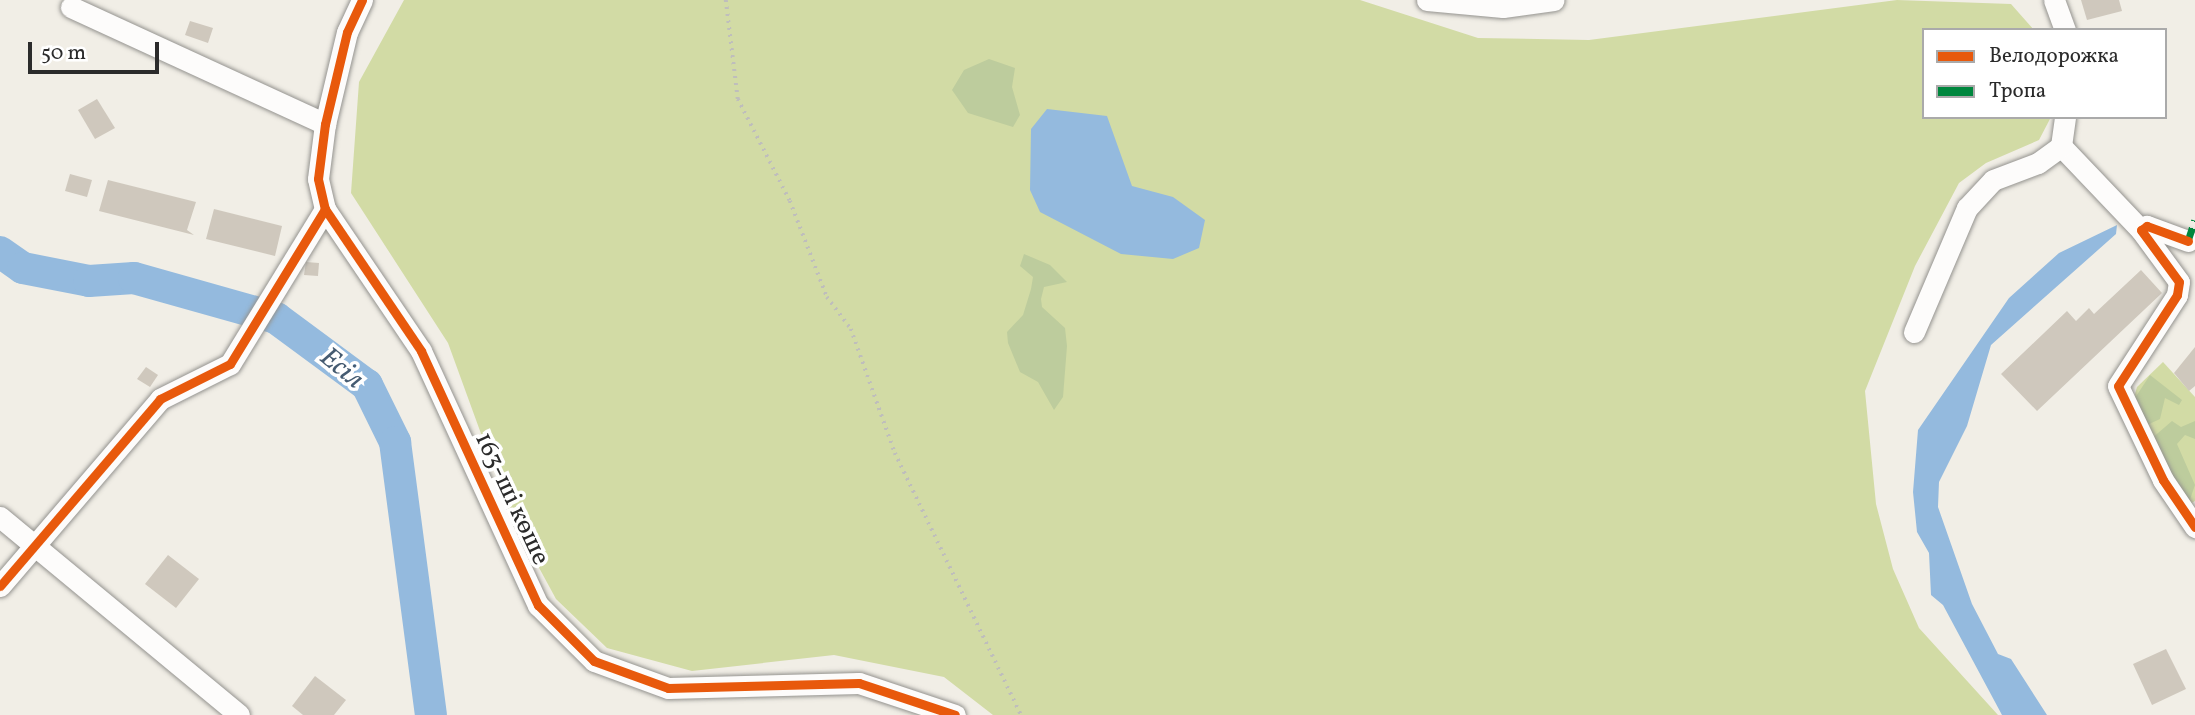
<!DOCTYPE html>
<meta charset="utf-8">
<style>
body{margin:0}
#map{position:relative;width:2195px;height:715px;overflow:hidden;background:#f1eee6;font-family:Vollkorn,serif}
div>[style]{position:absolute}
.green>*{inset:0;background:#d2dba5}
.forest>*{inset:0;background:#bdcc9d}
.water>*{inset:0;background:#94bade}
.river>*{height:32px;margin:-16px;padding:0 16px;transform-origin:16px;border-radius:16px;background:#94bade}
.building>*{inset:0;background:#cfc8bd}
.path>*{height:3.5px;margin-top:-1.75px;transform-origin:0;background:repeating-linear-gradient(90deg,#bfbebc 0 2px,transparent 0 7px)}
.roads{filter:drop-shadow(0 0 2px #94938f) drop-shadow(0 0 2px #94938f)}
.minor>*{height:21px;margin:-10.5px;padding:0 10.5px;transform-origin:10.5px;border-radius:10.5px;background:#fdfcfb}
.quiet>*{height:7px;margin-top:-3.5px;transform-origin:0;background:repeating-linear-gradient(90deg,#00873e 0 14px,transparent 0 21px)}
.cycleway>*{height:9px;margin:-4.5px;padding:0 4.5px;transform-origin:4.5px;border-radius:4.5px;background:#e8590c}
span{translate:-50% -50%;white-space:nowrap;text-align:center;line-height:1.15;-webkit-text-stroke:7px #fff;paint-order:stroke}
.street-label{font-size:26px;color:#2b2b2b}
.water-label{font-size:28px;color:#455b71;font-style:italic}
.legend{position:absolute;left:1922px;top:28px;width:245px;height:91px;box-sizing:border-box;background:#fff;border:2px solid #aaa;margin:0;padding:9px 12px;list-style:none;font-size:21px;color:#2b2b2b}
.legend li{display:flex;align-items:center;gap:14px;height:35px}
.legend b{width:35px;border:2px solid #aaa}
.scale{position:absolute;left:28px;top:42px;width:131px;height:32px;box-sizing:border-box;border:4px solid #2b2b2b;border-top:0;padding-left:9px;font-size:21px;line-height:24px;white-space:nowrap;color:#2b2b2b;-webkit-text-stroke:5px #fff;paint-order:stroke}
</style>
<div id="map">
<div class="green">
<i style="clip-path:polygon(404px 0,1360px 0,1478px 38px,1589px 40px,1897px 0,2011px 4px,2034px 30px,1924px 30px,1924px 117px,2051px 117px,2039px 140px,1986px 163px,1959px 183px,1915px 266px,1865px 391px,1876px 504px,1893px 569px,1919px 628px,1998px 715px,993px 715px,944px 677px,834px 655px,692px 671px,607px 648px,556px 599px,511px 516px,448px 343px,351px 193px,359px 82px)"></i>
<i style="clip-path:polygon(2163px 362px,2195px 397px,2195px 501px,2188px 505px,2133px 401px,2137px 387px)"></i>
</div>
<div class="forest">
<i style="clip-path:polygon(989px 59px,1015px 68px,1012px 87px,1020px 115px,1013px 127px,968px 113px,952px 90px,964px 70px)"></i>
<i style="clip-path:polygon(1024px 254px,1050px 265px,1067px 282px,1044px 287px,1041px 299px,1042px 307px,1065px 328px,1067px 346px,1063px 397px,1054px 410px,1038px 382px,1020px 372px,1008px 343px,1007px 332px,1023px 315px,1031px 289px,1033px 277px,1020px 266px)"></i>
<i style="clip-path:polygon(2150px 375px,2182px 400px,2179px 405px,2165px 398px,2160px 419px,2145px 426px,2133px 401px)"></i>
<i style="clip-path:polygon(2172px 421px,2181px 427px,2195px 421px,2195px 439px,2185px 435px,2177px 444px,2195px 485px,2188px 505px,2151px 439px)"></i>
</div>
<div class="water">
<i style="clip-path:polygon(1047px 109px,1107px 116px,1132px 186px,1173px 197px,1205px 220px,1199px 248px,1173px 259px,1121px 254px,1040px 212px,1030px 190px,1031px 129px)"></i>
<i style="clip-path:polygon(2117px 225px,2116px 234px,1991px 345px,1967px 426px,1939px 482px,1938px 507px,1972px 604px,1998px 654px,2011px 659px,2047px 715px,2002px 715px,1943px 605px,1931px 595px,1929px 553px,1917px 532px,1913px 492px,1918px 430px,2009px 298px,2059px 253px)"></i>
</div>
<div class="river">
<i style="left:0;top:252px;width:28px;rotate:35deg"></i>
<i style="left:23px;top:268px;width:67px;rotate:11.1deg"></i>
<i style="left:89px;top:281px;width:45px;rotate:-3.8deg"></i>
<i style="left:134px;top:278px;width:148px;rotate:15.7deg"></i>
<i style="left:276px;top:318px;width:113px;rotate:36.4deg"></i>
<i style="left:367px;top:385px;width:64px;rotate:63.8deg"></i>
<i style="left:395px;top:442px;width:275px;rotate:82.5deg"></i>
</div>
<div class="building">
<i style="clip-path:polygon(2081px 0,2119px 0,2122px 11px,2087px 20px)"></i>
<i style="clip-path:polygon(190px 21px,213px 28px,208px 43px,185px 35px)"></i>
<i style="clip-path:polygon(97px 99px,115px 128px,95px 139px,78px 110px)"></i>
<i style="clip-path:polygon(70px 174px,92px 180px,87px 197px,65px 191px)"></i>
<i style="clip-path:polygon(108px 180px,196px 202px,187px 230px,194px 235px,99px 211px)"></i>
<i style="clip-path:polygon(214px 209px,282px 226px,275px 256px,206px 239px)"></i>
<i style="clip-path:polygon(306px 262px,319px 263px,318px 276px,304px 275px)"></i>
<i style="clip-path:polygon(2141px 270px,2162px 293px,2037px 411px,2001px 374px,2067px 311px,2076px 321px,2089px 308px,2094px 314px)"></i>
<i style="clip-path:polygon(2195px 347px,2195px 386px,2189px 391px,2174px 373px)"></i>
<i style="clip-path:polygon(146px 367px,158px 375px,150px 387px,137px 379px)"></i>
<i style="clip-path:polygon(168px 555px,199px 579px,176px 608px,145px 584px)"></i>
<i style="clip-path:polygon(2166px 649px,2186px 689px,2152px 705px,2133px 664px)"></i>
<i style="clip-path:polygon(315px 676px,346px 700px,334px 715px,303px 715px,292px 706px)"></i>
</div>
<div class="path">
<i style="left:726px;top:0;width:100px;rotate:83.1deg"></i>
<i style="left:738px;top:99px;width:114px;rotate:63deg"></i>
<i style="left:790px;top:201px;width:103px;rotate:68.9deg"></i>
<i style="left:827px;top:297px;width:40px;rotate:53deg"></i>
<i style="left:851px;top:329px;width:132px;rotate:70.5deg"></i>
<i style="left:895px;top:453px;width:291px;rotate:64.3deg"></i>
</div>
<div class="roads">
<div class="minor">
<i style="left:362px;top:0;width:35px;rotate:115deg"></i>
<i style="left:347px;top:32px;width:95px;rotate:103.4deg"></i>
<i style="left:325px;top:124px;width:55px;rotate:97.3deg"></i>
<i style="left:318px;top:179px;width:31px;rotate:77deg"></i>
<i style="left:325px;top:209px;width:171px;rotate:55.9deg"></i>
<i style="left:421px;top:351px;width:280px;rotate:65.3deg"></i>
<i style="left:538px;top:605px;width:79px;rotate:45deg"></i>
<i style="left:594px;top:661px;width:79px;rotate:20deg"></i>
<i style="left:668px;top:688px;width:191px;rotate:-1.5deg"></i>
<i style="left:859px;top:683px;width:101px;rotate:18.4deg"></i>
<i style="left:1427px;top:0;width:76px;rotate:5.3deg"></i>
<i style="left:1503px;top:7px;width:51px;rotate:-7.8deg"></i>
<i style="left:2054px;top:0;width:32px;rotate:70deg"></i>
<i style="left:71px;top:7px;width:280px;rotate:24.7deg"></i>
<i style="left:2061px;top:146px;width:116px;rotate:46.4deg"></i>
<i style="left:2188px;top:241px;width:44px;rotate:-159.9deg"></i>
<i style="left:2147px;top:226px;width:7px;rotate:146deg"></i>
<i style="left:2141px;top:230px;width:64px;rotate:53.8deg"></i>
<i style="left:2179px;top:282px;width:13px;rotate:99deg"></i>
<i style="left:2177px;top:295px;width:108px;rotate:123deg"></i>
<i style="left:2118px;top:386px;width:104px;rotate:64.4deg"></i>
<i style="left:2163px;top:480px;width:57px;rotate:55.8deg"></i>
<i style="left:1914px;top:332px;width:135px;rotate:-66.9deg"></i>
<i style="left:1967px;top:208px;width:38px;rotate:-47deg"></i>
<i style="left:1993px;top:180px;width:48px;rotate:-20.7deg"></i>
<i style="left:2038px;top:163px;width:29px;rotate:-36deg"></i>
<i style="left:2061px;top:146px;width:29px;rotate:-82deg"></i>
<i style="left:0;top:517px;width:310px;rotate:39.6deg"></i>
<i style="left:0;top:586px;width:246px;rotate:-49.4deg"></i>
<i style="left:160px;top:399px;width:78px;rotate:-26.6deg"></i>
<i style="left:230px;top:364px;width:182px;rotate:-58.5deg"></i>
</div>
</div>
<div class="quiet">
<i style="left:2188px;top:241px;width:22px;rotate:-72deg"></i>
</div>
<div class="cycleway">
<i style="left:362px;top:0;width:35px;rotate:115deg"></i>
<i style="left:347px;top:32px;width:95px;rotate:103.4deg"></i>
<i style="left:325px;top:124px;width:55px;rotate:97.3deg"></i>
<i style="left:318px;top:179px;width:31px;rotate:77deg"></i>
<i style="left:325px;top:209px;width:171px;rotate:55.9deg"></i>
<i style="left:421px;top:351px;width:280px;rotate:65.3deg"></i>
<i style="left:538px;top:605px;width:79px;rotate:45deg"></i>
<i style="left:594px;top:661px;width:79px;rotate:20deg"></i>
<i style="left:668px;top:688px;width:191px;rotate:-1.5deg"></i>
<i style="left:859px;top:683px;width:101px;rotate:18.4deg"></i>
<i style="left:2188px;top:241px;width:44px;rotate:-159.9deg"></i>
<i style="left:2147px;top:226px;width:7px;rotate:146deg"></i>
<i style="left:2141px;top:230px;width:64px;rotate:53.8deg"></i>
<i style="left:2179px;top:282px;width:13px;rotate:99deg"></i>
<i style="left:2177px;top:295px;width:108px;rotate:123deg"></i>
<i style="left:2118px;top:386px;width:104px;rotate:64.4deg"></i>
<i style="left:2163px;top:480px;width:57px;rotate:55.8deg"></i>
<i style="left:0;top:586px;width:246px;rotate:-49.4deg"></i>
<i style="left:160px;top:399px;width:78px;rotate:-26.6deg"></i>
<i style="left:230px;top:364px;width:182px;rotate:-58.5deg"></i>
</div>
<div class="street-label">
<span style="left:511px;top:499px;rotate:65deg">163-ші көше</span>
</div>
<div class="water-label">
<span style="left:341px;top:369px;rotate:39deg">Есіл</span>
</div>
<ul class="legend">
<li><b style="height:9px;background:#e8590c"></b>Велодорожка</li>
<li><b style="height:9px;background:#00873e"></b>Тропа</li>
</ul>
<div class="scale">50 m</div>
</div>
